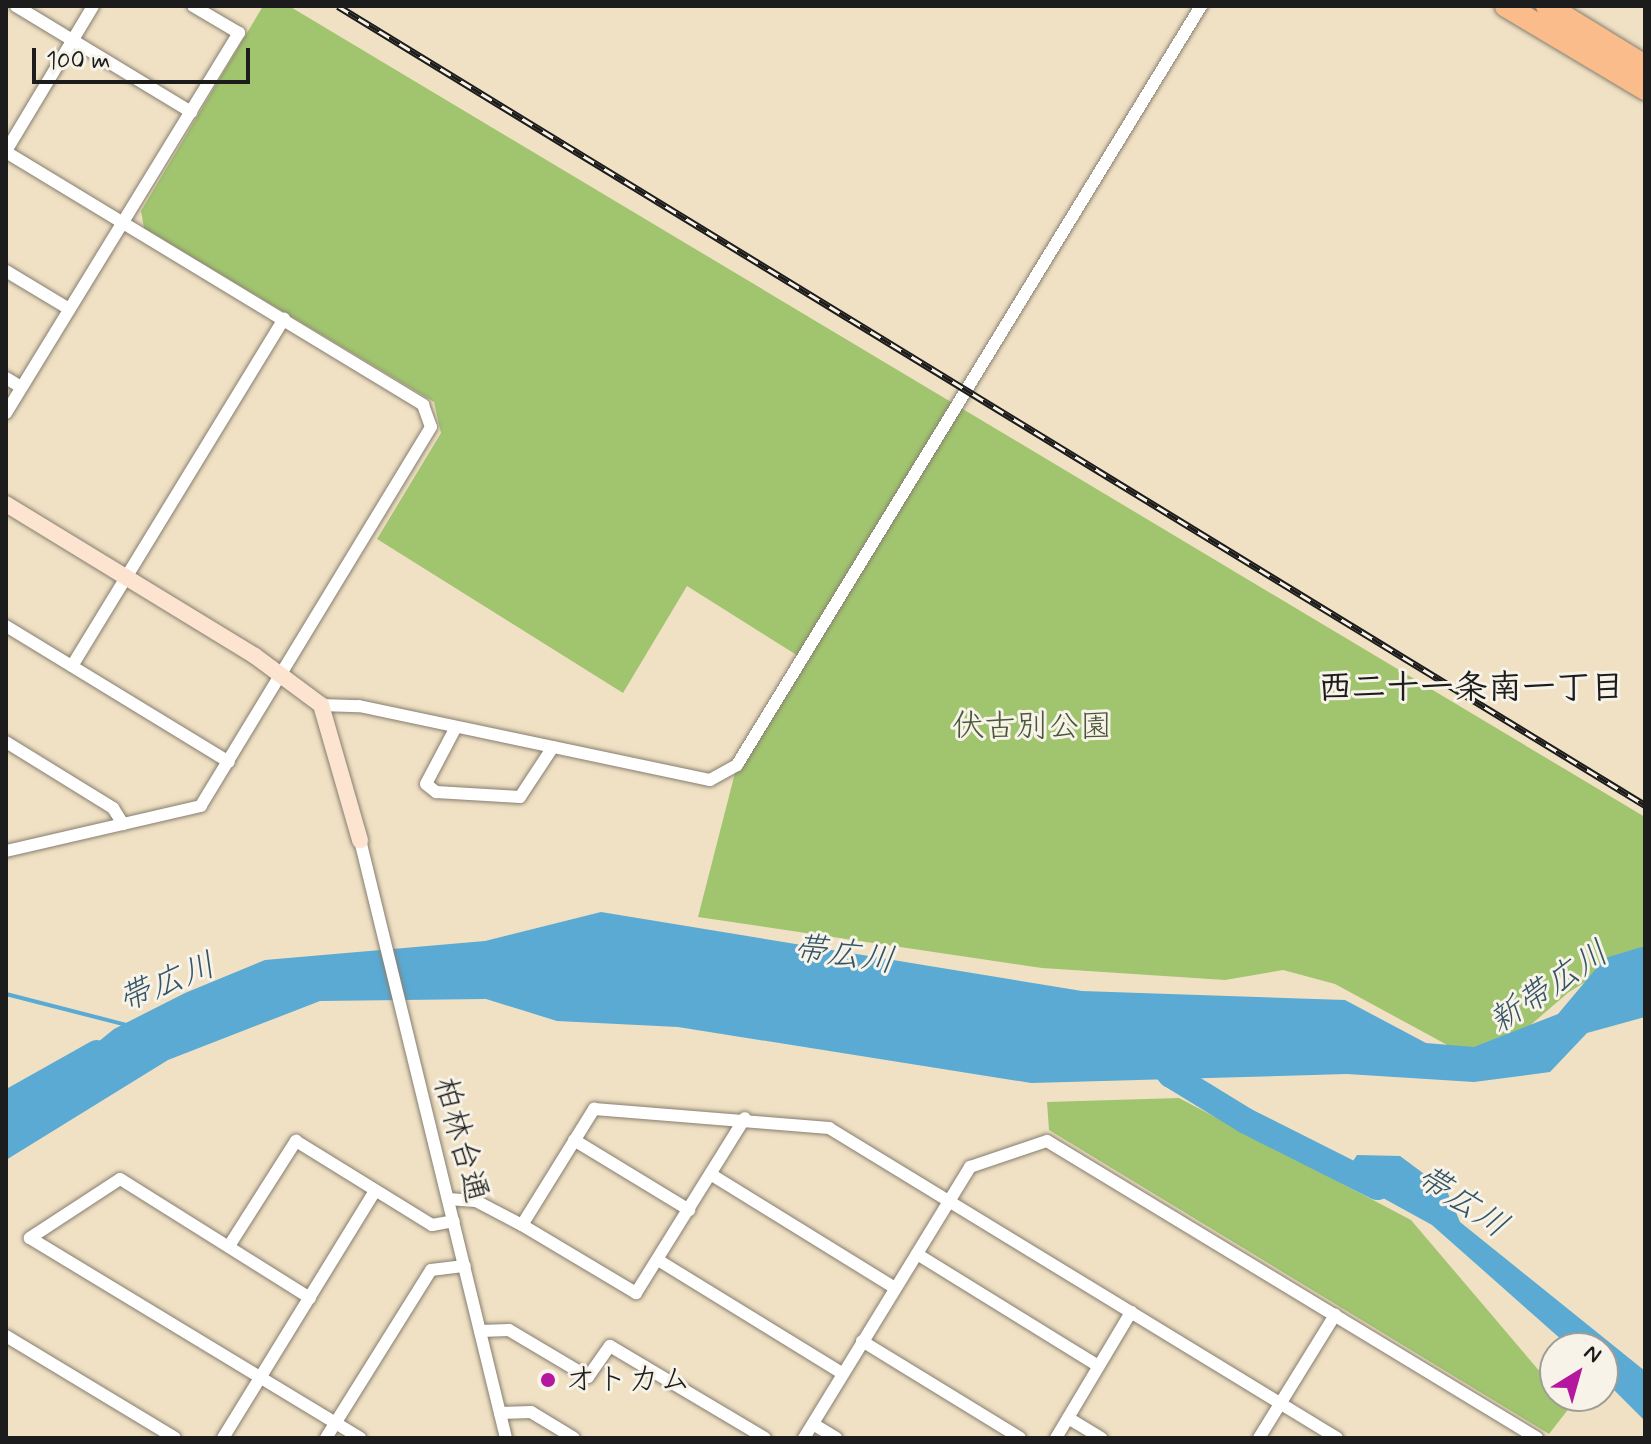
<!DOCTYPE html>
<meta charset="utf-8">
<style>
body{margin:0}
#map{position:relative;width:1651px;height:1444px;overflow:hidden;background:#f0e1c4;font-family:Mynerve,"Klee One",sans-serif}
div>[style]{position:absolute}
.green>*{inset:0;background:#a1c56f}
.water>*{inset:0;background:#5aaad4}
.stream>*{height:4px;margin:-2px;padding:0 2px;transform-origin:2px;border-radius:2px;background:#5aaad4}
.river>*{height:26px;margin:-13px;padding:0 13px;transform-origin:13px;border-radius:13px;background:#5aaad4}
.roads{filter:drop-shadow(0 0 2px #867e70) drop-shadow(0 0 2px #867e70)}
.street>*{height:12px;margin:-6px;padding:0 6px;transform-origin:6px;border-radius:6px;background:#fff}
.secondary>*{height:16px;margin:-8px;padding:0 8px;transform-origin:8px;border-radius:8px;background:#fde4d0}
.highway>*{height:22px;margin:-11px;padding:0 11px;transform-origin:11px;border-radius:11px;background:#f9bc8a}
.rail>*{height:7px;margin-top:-3.5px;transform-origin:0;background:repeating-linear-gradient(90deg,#f7f3e8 0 12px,#1c1c1c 0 24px);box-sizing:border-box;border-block:2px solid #1c1c1c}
.dots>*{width:22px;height:22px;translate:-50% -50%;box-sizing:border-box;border:4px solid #f7f3e8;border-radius:50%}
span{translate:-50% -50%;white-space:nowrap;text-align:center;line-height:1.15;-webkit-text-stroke:6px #f7f3e8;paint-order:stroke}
.park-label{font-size:32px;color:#4b5739}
.street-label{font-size:32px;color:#1c1c1c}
.poi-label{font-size:32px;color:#1c1c1c}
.left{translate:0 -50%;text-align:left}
.neighbourhood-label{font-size:34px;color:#1c1c1c;font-weight:700}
.water-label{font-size:34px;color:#355566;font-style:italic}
.frame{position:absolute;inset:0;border:8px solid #1c1c1c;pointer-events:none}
.north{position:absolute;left:1539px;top:1332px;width:80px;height:80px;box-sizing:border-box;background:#f7f3e8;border:2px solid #9f9d96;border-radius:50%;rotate:37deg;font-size:22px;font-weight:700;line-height:32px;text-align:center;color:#1c1c1c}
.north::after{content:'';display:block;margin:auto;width:28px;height:36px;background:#b5179e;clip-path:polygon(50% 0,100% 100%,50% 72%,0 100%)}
.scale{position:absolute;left:32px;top:48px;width:218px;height:36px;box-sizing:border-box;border:4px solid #1c1c1c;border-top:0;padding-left:10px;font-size:24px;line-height:28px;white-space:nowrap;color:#1c1c1c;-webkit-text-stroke:6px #f7f3e8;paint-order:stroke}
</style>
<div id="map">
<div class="green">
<i style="clip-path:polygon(263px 6px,289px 6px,1645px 817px,1645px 945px,1569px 992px,1500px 1051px,1451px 1047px,1335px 984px,1283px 970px,1225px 980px,1042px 968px,698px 917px,737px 765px,803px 659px,687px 586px,623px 693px,377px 539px,441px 433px,434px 402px,144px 228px,141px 211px)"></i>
<i style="clip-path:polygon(1179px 1098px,1411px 1220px,1570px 1407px,1549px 1434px,1049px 1130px,1047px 1102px)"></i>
</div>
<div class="water">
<i style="clip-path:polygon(601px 912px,1082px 991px,1345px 1000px,1426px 1043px,1474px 1047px,1558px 1014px,1605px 958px,1645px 946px,1645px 1017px,1587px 1033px,1550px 1072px,1474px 1082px,1347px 1074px,1031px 1083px,678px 1027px,557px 1021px,486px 999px,320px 1001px,168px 1060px,6px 1160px,6px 1117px,114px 1029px,185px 993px,265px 960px,485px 941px)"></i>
<i style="clip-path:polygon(1357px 1155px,1400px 1156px,1447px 1191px,1460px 1222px,1645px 1371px,1645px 1421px,1603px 1379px,1603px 1348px,1571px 1348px,1432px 1225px,1343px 1176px)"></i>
</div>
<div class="stream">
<i style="left:6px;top:994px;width:125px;rotate:14.4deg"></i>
</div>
<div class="river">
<i style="left:1154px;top:1055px;width:26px;rotate:50deg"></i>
<i style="left:1171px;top:1075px;width:88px;rotate:31.5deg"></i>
<i style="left:1246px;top:1121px;width:147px;rotate:26.7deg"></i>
<i style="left:6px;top:1104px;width:104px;rotate:-29.3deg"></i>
</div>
<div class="roads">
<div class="street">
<i style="left:16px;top:6px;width:205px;rotate:31.2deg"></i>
<i style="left:6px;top:151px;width:169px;rotate:-59deg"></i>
<i style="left:6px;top:152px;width:488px;rotate:31.2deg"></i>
<i style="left:423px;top:405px;width:23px;rotate:70deg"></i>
<i style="left:431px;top:427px;width:443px;rotate:121.3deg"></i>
<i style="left:201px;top:806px;width:200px;rotate:167deg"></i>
<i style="left:6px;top:271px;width:74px;rotate:31.1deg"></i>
<i style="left:6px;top:378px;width:17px;rotate:31deg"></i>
<i style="left:6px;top:413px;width:446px;rotate:-58.5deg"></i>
<i style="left:239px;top:33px;width:53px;rotate:-149.6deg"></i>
<i style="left:6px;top:626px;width:261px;rotate:31.4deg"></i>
<i style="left:72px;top:666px;width:407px;rotate:-58.6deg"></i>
<i style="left:321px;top:705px;width:38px;rotate:2deg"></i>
<i style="left:359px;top:706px;width:359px;rotate:11.9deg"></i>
<i style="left:710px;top:780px;width:31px;rotate:-29deg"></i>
<i style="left:737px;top:765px;width:890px;rotate:-58.56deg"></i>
<i style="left:456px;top:727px;width:64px;rotate:117.8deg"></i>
<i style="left:426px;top:784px;width:13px;rotate:39deg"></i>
<i style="left:436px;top:792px;width:84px;rotate:3.4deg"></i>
<i style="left:520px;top:797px;width:60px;rotate:-56.6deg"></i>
<i style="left:6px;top:742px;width:126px;rotate:31.7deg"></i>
<i style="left:113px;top:808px;width:19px;rotate:58deg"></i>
<i style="left:360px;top:840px;width:616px;rotate:76.28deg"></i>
<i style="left:574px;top:1140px;width:135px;rotate:31.3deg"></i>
<i style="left:712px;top:1175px;width:215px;rotate:31.7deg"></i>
<i style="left:448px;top:1199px;width:28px;rotate:4deg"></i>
<i style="left:476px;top:1201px;width:52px;rotate:27.6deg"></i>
<i style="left:522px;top:1225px;width:137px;rotate:-58.2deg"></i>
<i style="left:594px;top:1109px;width:236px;rotate:4.6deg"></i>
<i style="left:829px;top:1128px;width:595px;rotate:31.39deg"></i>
<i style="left:522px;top:1225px;width:133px;rotate:30.8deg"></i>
<i style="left:636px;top:1293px;width:206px;rotate:-58.1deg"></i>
<i style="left:229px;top:1246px;width:125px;rotate:-57.5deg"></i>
<i style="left:296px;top:1141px;width:160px;rotate:31.7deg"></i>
<i style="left:432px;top:1225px;width:22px;rotate:-10deg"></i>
<i style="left:917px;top:1254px;width:213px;rotate:31.7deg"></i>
<i style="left:658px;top:1260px;width:217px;rotate:31.6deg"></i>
<i style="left:310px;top:1298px;width:224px;rotate:-147.9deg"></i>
<i style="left:120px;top:1179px;width:108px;rotate:146.8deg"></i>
<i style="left:30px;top:1238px;width:386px;rotate:31.2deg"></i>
<i style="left:480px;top:1331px;width:29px;rotate:-2deg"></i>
<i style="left:509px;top:1330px;width:92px;rotate:30.7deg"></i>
<i style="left:588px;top:1377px;width:38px;rotate:-55deg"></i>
<i style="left:610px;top:1346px;width:180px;rotate:30.7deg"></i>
<i style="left:6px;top:1336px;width:197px;rotate:31.1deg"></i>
<i style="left:862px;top:1341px;width:185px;rotate:31.5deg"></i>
<i style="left:500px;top:1413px;width:31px;rotate:-2deg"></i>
<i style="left:531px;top:1412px;width:50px;rotate:31.2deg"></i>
<i style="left:1068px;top:1418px;width:39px;rotate:31deg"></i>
<i style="left:813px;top:1424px;width:27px;rotate:31deg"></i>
<i style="left:223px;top:1438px;width:290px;rotate:-58.4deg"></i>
<i style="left:326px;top:1438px;width:198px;rotate:-58deg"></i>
<i style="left:431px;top:1270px;width:34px;rotate:-7deg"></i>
<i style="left:804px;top:1438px;width:318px;rotate:-58.5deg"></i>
<i style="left:970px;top:1167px;width:81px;rotate:-18.7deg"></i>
<i style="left:1047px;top:1141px;width:573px;rotate:31.22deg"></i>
<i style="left:1056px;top:1438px;width:147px;rotate:-59.2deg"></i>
<i style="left:1259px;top:1438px;width:145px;rotate:-58.3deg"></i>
</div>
<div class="secondary">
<i style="left:6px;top:504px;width:292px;rotate:31.4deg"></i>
<i style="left:255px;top:656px;width:82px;rotate:36.6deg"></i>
<i style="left:321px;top:705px;width:141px;rotate:73.9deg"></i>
</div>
<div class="highway">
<i style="left:1506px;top:6px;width:162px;rotate:30.8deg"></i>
<i style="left:1547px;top:6px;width:115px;rotate:31.5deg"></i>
</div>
</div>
<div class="rail">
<i style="left:338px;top:6px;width:1532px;rotate:31.44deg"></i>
</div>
<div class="dots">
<i style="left:548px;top:1380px;background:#b5179e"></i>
</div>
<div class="park-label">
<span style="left:1032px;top:727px">伏古別公園</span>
</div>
<div class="street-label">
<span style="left:460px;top:1140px;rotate:75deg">柏林台通</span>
</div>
<div class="poi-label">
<span class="left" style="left:564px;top:1380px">オトカム</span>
</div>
<div class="neighbourhood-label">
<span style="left:1471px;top:689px">西二十一条南一丁目</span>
</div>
<div class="water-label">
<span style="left:844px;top:955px;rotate:8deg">帯広川</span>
<span style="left:167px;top:983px;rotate:-22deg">帯広川</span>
<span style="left:1549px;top:988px;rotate:-34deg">新帯広川</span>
<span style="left:1462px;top:1202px;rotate:34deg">帯広川</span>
</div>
<div class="frame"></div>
<div class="north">N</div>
<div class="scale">100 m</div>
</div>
